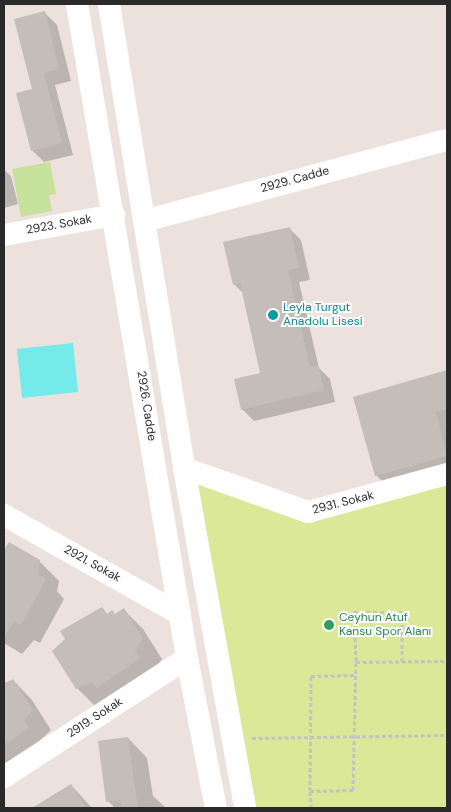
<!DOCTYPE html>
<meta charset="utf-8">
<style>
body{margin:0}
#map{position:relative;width:451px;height:812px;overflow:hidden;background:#ece1dd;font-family:"DM Sans",sans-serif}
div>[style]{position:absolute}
.green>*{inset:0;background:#c6e19b}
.pitch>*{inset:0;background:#dbe897}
.water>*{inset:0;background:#74eaea}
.shadow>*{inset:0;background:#0003}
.building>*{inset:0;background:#c4bdb8}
.path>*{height:3px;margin-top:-1.5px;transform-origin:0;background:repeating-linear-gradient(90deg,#c3c3c3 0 4px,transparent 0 6.5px)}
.minor>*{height:22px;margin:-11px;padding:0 11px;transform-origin:11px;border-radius:11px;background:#fff}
.dots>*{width:14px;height:14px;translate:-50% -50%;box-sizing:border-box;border:2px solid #fff;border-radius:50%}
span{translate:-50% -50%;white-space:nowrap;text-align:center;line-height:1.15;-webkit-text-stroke:4px #fff;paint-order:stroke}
.street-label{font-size:12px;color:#2a2a2a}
.culture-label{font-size:12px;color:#0d838f}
.left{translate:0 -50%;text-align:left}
.leisure-label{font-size:12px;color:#27864d}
.frame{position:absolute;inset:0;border:5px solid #2a2a2a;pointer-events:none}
</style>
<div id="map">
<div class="green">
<i style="clip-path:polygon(50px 162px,56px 194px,49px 195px,52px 211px,21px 217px,12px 169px)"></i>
</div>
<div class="pitch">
<i style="clip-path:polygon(184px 468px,294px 510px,447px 474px,447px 808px,245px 808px)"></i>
</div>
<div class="water">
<i style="clip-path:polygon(73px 343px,78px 392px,22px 398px,17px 349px)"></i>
</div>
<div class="shadow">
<i style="clip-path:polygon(45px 13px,57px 25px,71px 81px,55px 85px,73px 155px,44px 162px,32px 150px,33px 90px)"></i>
<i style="clip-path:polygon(4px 170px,11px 176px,18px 204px,4px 208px)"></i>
<i style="clip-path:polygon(289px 228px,301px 240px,310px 280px,299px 282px,319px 368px,330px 379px,335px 402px,254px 421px,242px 409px,262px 374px,244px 294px,234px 284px)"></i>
<i style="clip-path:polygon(446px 372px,447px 475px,391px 490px,376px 475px)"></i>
<i style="clip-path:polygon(9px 544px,39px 561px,59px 581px,57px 591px,64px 599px,40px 643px,34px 640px,22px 654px,4px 643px,4px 553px)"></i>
<i style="clip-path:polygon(102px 608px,108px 615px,115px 615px,124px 610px,143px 629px,162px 659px,154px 670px,96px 707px,77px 688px)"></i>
<i style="clip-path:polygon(13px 680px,32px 700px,51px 730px,4px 774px,4px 683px)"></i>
<i style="clip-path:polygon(128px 738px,147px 758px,153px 796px,166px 808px,115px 808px,108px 801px)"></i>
<i style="clip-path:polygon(71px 785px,92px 808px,34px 808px)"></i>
</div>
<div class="building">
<i style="clip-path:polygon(45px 11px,59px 69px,44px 73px,62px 143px,31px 151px,16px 93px,32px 89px,14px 19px)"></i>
<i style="clip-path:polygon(290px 227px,299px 268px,288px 270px,310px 367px,318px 365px,324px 390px,241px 410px,234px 379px,260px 373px,240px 283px,233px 285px,223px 242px)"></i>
<i style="clip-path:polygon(447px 370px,447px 409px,436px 412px,447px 456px,375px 476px,353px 397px)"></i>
<i style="clip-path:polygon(9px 542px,40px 560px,38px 574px,46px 579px,21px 625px,14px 621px,4px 638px,4px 550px)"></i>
<i style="clip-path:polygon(102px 607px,107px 614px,112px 610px,115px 614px,124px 608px,143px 639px,135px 650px,140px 658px,97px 688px,93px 682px,76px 689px,52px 651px,65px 639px,60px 631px)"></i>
<i style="clip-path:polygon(13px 679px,33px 710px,24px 720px,29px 728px,4px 745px,4px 684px)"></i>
<i style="clip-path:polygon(128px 737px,138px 808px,122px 808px,120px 800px,106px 802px,98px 741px)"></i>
<i style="clip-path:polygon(71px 784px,86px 808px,32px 808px)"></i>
</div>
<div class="path">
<i style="left:356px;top:661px;width:49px;rotate:-92.3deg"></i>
<i style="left:354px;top:612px;width:48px"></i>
<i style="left:402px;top:612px;width:49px;rotate:90deg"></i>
<i style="left:252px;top:738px;width:195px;rotate:-0.9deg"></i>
<i style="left:310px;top:791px;width:115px;rotate:-89.5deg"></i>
<i style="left:311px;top:676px;width:45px;rotate:-1.3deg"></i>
<i style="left:311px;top:808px;width:17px;rotate:-93deg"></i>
<i style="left:310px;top:791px;width:43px;rotate:-1.3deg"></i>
<i style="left:353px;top:790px;width:128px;rotate:-88.7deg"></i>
<i style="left:356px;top:662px;width:91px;rotate:-0.6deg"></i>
</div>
<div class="minor">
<i style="left:77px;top:4px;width:663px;rotate:80.45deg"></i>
<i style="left:187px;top:658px;width:153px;rotate:79.1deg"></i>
<i style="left:109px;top:4px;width:470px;rotate:80.8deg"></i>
<i style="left:184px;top:468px;width:345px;rotate:79.8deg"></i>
<i style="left:144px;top:221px;width:314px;rotate:-15deg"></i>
<i style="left:4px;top:235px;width:112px;rotate:-10.3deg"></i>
<i style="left:184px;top:468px;width:132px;rotate:19.5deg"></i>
<i style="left:308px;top:512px;width:144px;rotate:-15.3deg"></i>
<i style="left:4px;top:515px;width:202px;rotate:29.4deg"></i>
<i style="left:4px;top:777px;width:218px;rotate:-33deg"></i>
</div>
<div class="dots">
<i style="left:273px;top:315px;background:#0f9aa8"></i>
<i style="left:329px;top:625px;background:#2e9e5b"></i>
</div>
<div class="street-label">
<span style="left:295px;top:180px;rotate:-15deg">2929. Cadde</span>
<span style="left:59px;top:225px;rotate:-10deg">2923. Sokak</span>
<span style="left:146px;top:406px;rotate:81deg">2926. Cadde</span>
<span style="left:343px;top:503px;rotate:-14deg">2931. Sokak</span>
<span style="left:92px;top:564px;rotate:29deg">2921. Sokak</span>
<span style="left:95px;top:718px;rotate:-33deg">2919. Sokak</span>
</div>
<div class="culture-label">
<span class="left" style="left:283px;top:315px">Leyla Turgut<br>Anadolu Lisesi</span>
</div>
<div class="leisure-label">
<span class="left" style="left:339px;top:625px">Ceyhun Atuf<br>Kansu Spor Alanı</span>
</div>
<div class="frame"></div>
</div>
